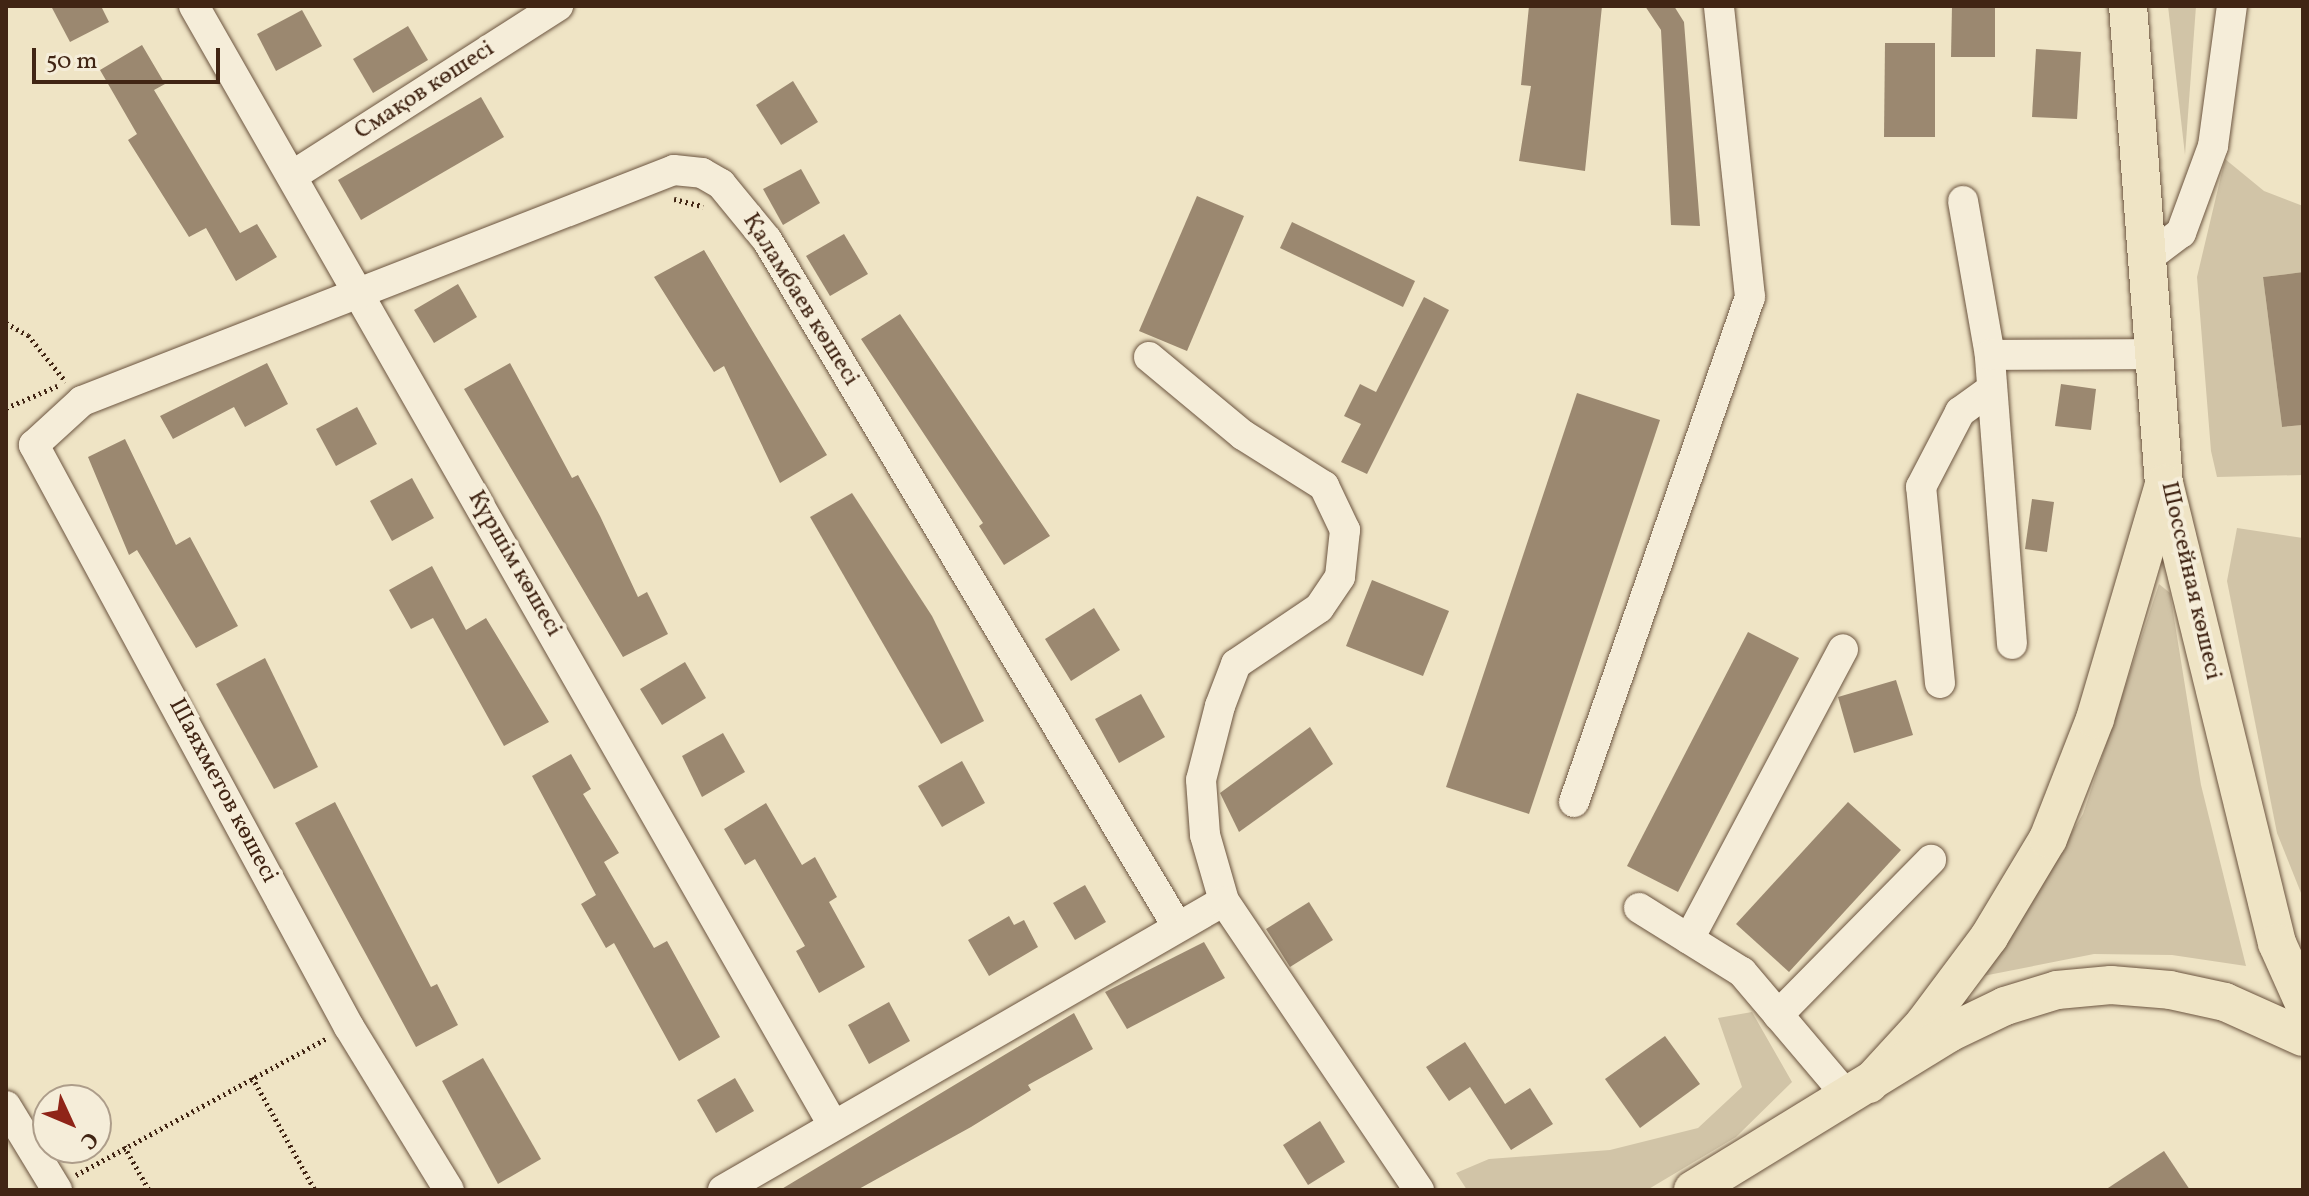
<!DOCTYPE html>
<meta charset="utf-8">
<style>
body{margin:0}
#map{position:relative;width:2309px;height:1196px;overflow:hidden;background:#efe4c5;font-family:Vollkorn,serif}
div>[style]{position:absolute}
.green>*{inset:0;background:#d1c4a7}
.building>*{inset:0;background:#9b8870}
.path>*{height:5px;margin-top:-2.5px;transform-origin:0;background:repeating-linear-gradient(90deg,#412514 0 2px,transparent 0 6px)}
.roads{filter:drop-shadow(0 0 2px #6c5540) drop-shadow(0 0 2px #6c5540)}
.minor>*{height:30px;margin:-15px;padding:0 15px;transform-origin:15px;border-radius:15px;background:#f5edd9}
.major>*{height:38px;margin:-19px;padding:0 19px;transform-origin:19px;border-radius:19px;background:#efe4c5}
span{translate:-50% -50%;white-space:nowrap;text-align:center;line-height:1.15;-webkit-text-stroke:8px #f5edd9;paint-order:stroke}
.street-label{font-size:24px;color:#412514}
.frame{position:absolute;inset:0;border:8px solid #412514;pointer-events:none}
.north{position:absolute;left:32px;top:1084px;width:80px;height:80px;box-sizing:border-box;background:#f5edd9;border:2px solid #ad9d8a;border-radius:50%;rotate:134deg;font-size:22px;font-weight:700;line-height:32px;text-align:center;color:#412514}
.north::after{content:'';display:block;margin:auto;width:28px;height:36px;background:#8f2418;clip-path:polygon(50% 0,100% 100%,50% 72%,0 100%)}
.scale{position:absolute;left:32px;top:48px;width:188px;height:36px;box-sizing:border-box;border:4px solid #412514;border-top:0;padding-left:10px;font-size:24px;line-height:28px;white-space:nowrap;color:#412514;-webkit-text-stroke:6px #f5edd9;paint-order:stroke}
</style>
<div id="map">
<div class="green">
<i style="clip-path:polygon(2168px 6px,2196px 6px,2185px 155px)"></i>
<i style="clip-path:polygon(2225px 159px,2264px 191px,2303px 206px,2303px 272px,2263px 277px,2282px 427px,2303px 425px,2303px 475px,2217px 477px,2211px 451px,2197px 277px)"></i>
<i style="clip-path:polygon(2237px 528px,2303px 538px,2303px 898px,2277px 833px,2227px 581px)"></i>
<i style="clip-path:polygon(2159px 584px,2170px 593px,2201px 785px,2246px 966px,2172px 955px,2094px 954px,1983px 976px,2083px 814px)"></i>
<i style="clip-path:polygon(1752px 1012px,1792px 1082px,1736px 1137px,1647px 1190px,1467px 1190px,1456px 1173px,1489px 1159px,1610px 1150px,1698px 1128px,1742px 1087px,1718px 1018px)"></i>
</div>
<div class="building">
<i style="clip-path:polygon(51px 6px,101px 6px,109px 22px,70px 42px)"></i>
<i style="clip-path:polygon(1529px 6px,1602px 6px,1585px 171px,1519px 161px,1531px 86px,1521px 85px)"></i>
<i style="clip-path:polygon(1645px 6px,1674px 6px,1684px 22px,1700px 226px,1671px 225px,1661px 30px)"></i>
<i style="clip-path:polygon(1952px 6px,1995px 6px,1995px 57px,1951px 57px)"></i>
<i style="clip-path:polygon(302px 10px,322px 46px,276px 71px,257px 34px)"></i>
<i style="clip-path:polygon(408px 26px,428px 60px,373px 93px,353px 59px)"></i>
<i style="clip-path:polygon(1885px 43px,1935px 43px,1935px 137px,1884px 137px)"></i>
<i style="clip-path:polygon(142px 45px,165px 84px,154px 90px,240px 233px,257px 224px,277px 257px,236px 281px,206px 228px,189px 237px,128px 140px,137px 134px,100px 70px)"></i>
<i style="clip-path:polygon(2036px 49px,2081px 52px,2077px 119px,2032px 117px)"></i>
<i style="clip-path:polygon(793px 81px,818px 122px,781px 145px,756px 105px)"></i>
<i style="clip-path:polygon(481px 97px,504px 137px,361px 220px,338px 180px)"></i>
<i style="clip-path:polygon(801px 169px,820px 203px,783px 225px,763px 189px)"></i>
<i style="clip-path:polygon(1197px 196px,1244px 216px,1187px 351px,1139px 331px)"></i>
<i style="clip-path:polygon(1292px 222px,1415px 281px,1403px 307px,1280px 248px)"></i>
<i style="clip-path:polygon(844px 234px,868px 274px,830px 296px,806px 256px)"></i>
<i style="clip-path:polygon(704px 250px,827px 455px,780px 483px,724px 366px,714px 372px,654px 277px)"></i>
<i style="clip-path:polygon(2303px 272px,2303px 425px,2282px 427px,2263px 277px)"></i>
<i style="clip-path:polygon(458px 284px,477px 317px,434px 343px,414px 310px)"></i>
<i style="clip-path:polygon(1424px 297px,1449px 310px,1367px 474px,1341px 462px,1361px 424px,1344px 416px,1360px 384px,1376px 392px)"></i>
<i style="clip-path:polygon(900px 314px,1050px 536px,1004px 565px,979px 526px,983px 523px,861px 339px)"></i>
<i style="clip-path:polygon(267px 363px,288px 404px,245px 427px,234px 407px,173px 439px,160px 416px)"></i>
<i style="clip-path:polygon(510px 363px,572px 478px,578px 475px,600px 516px,638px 597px,647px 592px,668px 634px,623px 657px,464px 389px)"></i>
<i style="clip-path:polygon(2061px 384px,2096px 389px,2091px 430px,2055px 426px)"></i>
<i style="clip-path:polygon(1577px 393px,1660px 420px,1529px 814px,1446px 787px)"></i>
<i style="clip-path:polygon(357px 407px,377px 444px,336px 466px,316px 429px)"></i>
<i style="clip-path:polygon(125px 439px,176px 545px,190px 537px,238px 626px,196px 648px,137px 550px,129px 555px,88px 457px)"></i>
<i style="clip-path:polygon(412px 478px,434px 518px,392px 541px,370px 501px)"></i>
<i style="clip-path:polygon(852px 493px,932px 616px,984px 721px,941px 744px,810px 517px)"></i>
<i style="clip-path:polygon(2032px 499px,2054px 502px,2047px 552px,2025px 549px)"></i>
<i style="clip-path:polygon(432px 566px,466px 630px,486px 618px,549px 722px,504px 746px,433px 618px,411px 629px,389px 590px)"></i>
<i style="clip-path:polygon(1372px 580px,1449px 611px,1423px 676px,1346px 646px)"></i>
<i style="clip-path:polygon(1094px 608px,1120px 650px,1071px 681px,1045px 639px)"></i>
<i style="clip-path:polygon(1748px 632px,1799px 658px,1678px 892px,1627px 866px)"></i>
<i style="clip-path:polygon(265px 658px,318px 767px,274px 789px,216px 684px)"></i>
<i style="clip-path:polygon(685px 662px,706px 698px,662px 725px,640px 689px)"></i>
<i style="clip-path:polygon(1896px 680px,1913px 735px,1854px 753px,1838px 697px)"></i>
<i style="clip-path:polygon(1141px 694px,1165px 737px,1119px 763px,1095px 719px)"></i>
<i style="clip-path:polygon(1310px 727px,1333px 764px,1239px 832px,1220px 793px)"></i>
<i style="clip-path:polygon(723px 733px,745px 772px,702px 797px,682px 756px)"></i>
<i style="clip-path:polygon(571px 754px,591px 789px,583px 794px,619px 853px,604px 862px,654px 948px,667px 941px,720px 1037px,679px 1061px,614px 943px,606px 948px,581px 904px,596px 895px,532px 776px)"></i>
<i style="clip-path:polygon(962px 761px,985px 803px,942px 827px,918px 786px)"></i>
<i style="clip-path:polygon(335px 802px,431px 987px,437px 984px,458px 1025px,416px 1047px,295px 823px)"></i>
<i style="clip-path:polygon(1848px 802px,1901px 850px,1789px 972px,1736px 924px)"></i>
<i style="clip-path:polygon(766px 803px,802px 865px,815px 857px,837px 897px,829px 902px,865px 967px,819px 993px,796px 951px,805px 946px,755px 859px,745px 865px,724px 829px)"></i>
<i style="clip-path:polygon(1085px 885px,1106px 922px,1075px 940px,1053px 903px)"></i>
<i style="clip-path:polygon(1309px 902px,1333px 940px,1290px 967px,1266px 929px)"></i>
<i style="clip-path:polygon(1009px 916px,1014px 925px,1024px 920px,1038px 947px,989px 976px,968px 940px)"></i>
<i style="clip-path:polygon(1204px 942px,1225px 978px,1127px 1029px,1105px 992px)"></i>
<i style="clip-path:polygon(889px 1002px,910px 1041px,869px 1064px,848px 1025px)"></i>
<i style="clip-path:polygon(1074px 1013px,1093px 1049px,1028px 1085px,1031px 1090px,971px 1127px,857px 1190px,780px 1190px)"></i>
<i style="clip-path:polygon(1665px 1036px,1700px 1084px,1640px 1128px,1605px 1079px)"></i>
<i style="clip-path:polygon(1465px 1042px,1505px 1104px,1530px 1088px,1553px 1124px,1511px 1150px,1470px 1087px,1449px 1101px,1426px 1067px)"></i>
<i style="clip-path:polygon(483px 1058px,541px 1159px,498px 1184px,442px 1081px)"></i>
<i style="clip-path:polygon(735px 1078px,754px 1111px,716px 1133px,697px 1100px)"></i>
<i style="clip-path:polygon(1320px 1121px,1345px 1162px,1308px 1185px,1283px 1145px)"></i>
<i style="clip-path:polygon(2164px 1151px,2190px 1190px,2105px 1190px)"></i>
</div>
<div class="path">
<i style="left:674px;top:199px;width:30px;rotate:14deg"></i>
<i style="left:6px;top:323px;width:25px;rotate:29deg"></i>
<i style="left:28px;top:335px;width:60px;rotate:51deg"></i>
<i style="left:6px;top:408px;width:56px;rotate:-23.3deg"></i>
<i style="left:252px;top:1077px;width:129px;rotate:60.9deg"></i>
<i style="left:124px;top:1146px;width:51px;rotate:60.4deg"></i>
<i style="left:76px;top:1175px;width:286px;rotate:-28.6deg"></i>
</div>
<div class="roads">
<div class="minor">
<i style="left:194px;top:6px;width:1286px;rotate:60.27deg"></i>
<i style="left:292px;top:176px;width:316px;rotate:-32.6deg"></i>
<i style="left:1963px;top:201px;width:156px;rotate:80.1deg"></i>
<i style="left:2150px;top:256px;width:39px;rotate:-37deg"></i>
<i style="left:2181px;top:233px;width:93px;rotate:-69.8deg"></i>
<i style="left:2213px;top:146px;width:141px;rotate:-82.3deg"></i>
<i style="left:1149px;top:357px;width:122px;rotate:39.7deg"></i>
<i style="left:1243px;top:435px;width:96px;rotate:32.2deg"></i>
<i style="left:1324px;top:486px;width:49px;rotate:64.5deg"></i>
<i style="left:1345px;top:530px;width:47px;rotate:96.1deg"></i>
<i style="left:1340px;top:577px;width:37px;rotate:124deg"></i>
<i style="left:1319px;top:608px;width:100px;rotate:146deg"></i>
<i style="left:1236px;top:664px;width:45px;rotate:110.9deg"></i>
<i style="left:1220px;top:706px;width:76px;rotate:104.4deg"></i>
<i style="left:1201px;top:780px;width:55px;rotate:85.8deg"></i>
<i style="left:1205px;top:835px;width:69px;rotate:73.9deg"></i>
<i style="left:2012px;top:644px;width:290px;rotate:-94.4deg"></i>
<i style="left:1990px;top:355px;width:168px;rotate:-0.3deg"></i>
<i style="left:1940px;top:683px;width:197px;rotate:-95.5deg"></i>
<i style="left:1921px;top:487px;width:85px;rotate:-62.5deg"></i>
<i style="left:1960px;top:412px;width:36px;rotate:-36deg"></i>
<i style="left:1574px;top:802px;width:535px;rotate:-70.79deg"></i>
<i style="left:1750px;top:297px;width:293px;rotate:-96.1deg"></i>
<i style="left:1639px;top:908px;width:121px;rotate:31.9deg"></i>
<i style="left:1742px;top:972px;width:164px;rotate:49.7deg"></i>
<i style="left:1689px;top:939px;width:328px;rotate:-62deg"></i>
<i style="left:1778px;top:1015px;width:218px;rotate:-45.4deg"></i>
<i style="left:6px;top:1106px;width:98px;rotate:58.7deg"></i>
<i style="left:449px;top:1190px;width:191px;rotate:-121.5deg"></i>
<i style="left:349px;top:1027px;width:662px;rotate:-118.42deg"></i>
<i style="left:34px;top:445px;width:65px;rotate:-42.5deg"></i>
<i style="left:82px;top:401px;width:635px;rotate:-21.32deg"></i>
<i style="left:674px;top:170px;width:28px;rotate:6deg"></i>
<i style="left:702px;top:173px;width:22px;rotate:30deg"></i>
<i style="left:721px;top:184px;width:72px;rotate:50.6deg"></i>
<i style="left:767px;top:240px;width:799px;rotate:59.13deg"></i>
<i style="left:723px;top:1190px;width:578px;rotate:-29.98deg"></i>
<i style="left:1224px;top:901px;width:349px;rotate:56deg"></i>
</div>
<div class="major">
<i style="left:2128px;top:6px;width:478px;rotate:85.7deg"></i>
<i style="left:2164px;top:483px;width:474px;rotate:76.2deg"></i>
<i style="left:2277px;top:943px;width:64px;rotate:65.9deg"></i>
<i style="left:1869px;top:1084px;width:81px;rotate:-47.5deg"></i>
<i style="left:1924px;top:1024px;width:109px;rotate:-53.2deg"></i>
<i style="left:1989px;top:937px;width:114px;rotate:-59deg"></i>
<i style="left:2048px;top:839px;width:129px;rotate:-68.6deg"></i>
<i style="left:2095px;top:719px;width:244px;rotate:-73.6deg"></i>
<i style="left:1693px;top:1190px;width:300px;rotate:-31.5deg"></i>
<i style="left:1949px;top:1033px;width:62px;rotate:-25.7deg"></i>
<i style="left:2005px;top:1006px;width:54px;rotate:-17.1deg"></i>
<i style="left:2057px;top:990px;width:54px;rotate:-5.3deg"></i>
<i style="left:2111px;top:985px;width:59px;rotate:4.8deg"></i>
<i style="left:2170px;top:990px;width:56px;rotate:12.3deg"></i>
<i style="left:2225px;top:1002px;width:85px;rotate:24.2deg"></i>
</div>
</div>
<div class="street-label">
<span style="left:425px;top:91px;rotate:-33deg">Смақов көшесі</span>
<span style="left:800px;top:300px;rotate:58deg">Қаламбаев көшесі</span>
<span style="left:514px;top:564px;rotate:60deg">Күршім көшесі</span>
<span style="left:2190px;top:581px;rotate:77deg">Шоссейная көшесі</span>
<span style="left:222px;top:791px;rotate:62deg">Шаяхметов көшесі</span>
</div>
<div class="frame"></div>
<div class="north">С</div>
<div class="scale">50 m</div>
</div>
